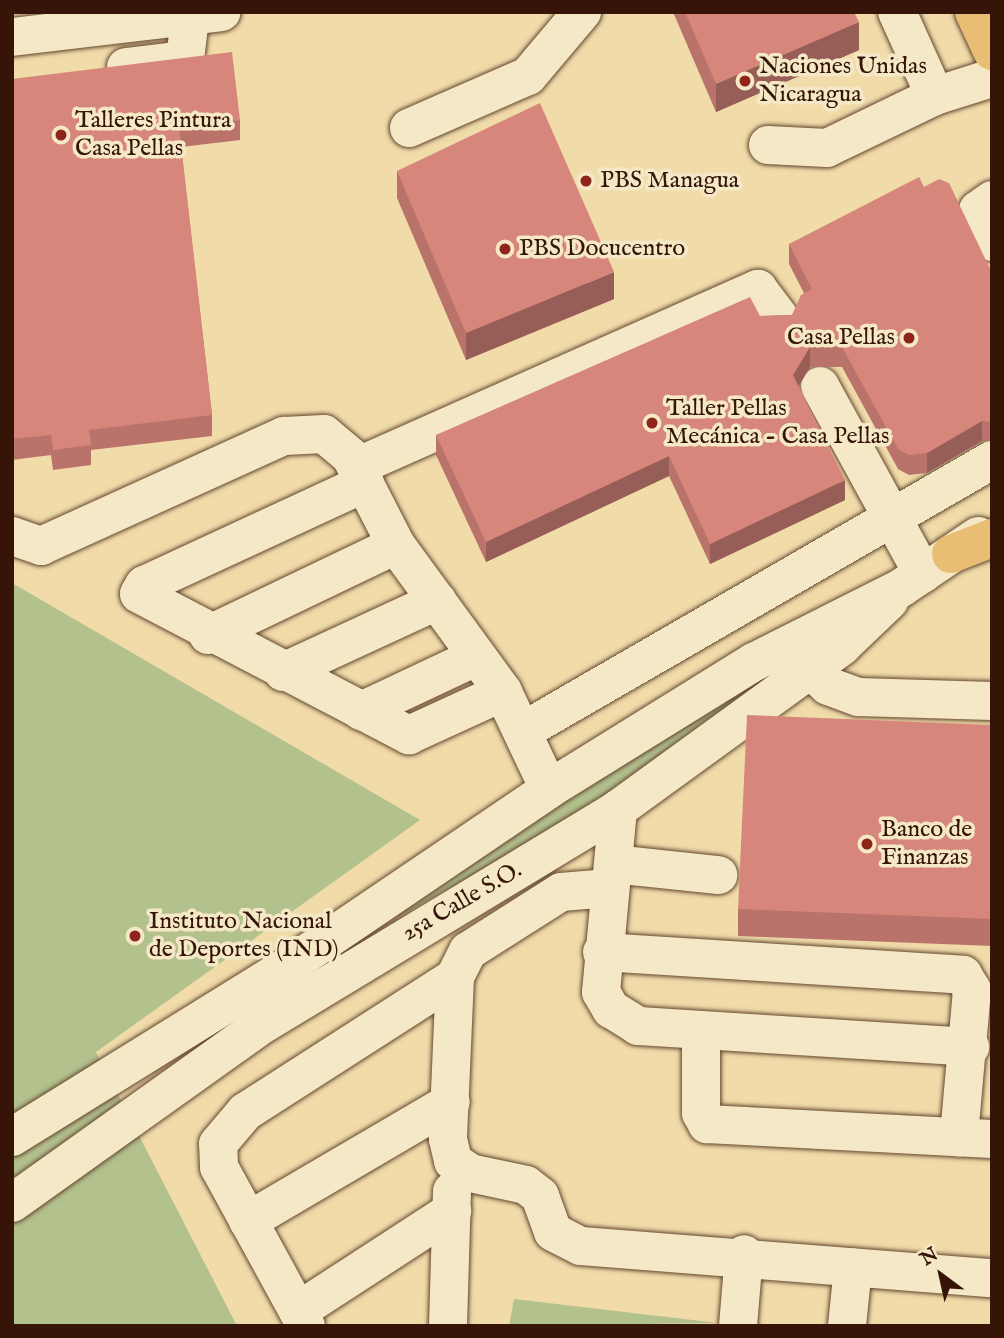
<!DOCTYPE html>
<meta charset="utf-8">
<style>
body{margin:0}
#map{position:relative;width:1004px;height:1338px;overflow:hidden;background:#f0dba9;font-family:"IM FELL English",serif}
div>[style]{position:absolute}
.green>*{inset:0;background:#b3c18d}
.roads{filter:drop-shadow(0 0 2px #644630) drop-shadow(0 0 2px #644630)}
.minor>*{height:38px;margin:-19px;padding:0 19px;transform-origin:19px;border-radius:19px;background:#f5e8c7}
.major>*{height:38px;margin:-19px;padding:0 19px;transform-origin:19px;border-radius:19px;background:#e8be74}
.wall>*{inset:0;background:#b9736b}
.shaded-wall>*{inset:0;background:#965e57}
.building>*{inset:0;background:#d7867c}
.dots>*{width:19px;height:19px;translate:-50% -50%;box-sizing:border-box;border:4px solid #f5e8c7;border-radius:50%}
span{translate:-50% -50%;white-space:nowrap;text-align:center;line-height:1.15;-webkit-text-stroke:7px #f5e8c7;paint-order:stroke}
.poi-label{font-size:24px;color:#361508}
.left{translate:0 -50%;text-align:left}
.right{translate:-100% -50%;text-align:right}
.street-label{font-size:24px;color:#361508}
.frame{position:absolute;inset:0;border:14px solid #361508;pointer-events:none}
.north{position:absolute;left:906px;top:1240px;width:70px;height:70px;-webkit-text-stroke:5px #f5e8c7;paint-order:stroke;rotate:327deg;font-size:19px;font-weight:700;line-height:28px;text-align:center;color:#361508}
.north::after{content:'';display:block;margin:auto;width:24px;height:32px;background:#361508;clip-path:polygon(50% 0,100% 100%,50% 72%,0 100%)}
</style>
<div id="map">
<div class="green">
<i style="clip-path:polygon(12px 583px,420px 820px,96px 1052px,237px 1326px,12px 1326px)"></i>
<i style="clip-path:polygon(768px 678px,569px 822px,392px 920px,497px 842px,672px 729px)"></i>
<i style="clip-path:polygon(514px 1299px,718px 1323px,509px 1326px)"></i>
</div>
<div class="roads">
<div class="minor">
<i style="left:12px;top:37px;width:211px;rotate:-6.8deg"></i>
<i style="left:126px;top:67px;width:50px;rotate:-6.8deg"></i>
<i style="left:176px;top:61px;width:14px;rotate:-45deg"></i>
<i style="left:186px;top:51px;width:35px;rotate:-83deg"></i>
<i style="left:935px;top:96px;width:60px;rotate:-17.5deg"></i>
<i style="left:409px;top:128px;width:130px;rotate:-23.6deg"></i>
<i style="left:528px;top:76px;width:84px;rotate:-49.8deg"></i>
<i style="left:768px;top:145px;width:59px;rotate:2.9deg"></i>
<i style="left:827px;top:148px;width:120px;rotate:-25.7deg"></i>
<i style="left:935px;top:96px;width:92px;rotate:-114.3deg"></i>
<i style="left:992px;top:200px;width:17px;rotate:144deg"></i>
<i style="left:978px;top:210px;width:35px;rotate:66deg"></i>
<i style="left:820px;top:386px;width:214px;rotate:61.3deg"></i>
<i style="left:356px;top:467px;width:440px;rotate:-23.9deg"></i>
<i style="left:758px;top:289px;width:35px;rotate:53deg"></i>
<i style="left:365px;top:483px;width:243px;rotate:155.2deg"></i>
<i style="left:144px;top:585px;width:10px;rotate:119deg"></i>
<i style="left:139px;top:594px;width:305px;rotate:27.6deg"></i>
<i style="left:409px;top:735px;width:103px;rotate:-24.6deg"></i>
<i style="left:12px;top:536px;width:31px;rotate:19deg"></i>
<i style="left:41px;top:546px;width:267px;rotate:-24.4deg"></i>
<i style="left:284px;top:436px;width:40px;rotate:-2.9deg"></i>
<i style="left:324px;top:434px;width:35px;rotate:40deg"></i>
<i style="left:351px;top:457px;width:99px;rotate:62.9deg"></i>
<i style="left:396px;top:545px;width:182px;rotate:53.9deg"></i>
<i style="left:503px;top:692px;width:107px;rotate:64.6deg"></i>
<i style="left:208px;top:635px;width:208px;rotate:-25.6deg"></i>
<i style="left:810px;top:669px;width:25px;rotate:43deg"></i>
<i style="left:828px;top:686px;width:33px;rotate:20deg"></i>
<i style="left:859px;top:697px;width:133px;rotate:1.7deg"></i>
<i style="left:283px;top:672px;width:170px;rotate:-24.8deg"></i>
<i style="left:361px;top:711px;width:127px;rotate:-25.2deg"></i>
<i style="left:523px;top:731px;width:542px;rotate:-30.02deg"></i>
<i style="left:618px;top:809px;width:184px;rotate:95.3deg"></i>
<i style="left:601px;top:992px;width:20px;rotate:60deg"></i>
<i style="left:611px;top:1009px;width:32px;rotate:32deg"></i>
<i style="left:638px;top:1026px;width:333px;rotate:3.6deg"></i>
<i style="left:613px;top:864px;width:106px;rotate:6deg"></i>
<i style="left:609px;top:888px;width:48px;rotate:175.2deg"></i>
<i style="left:561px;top:892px;width:110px;rotate:147.6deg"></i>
<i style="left:468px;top:951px;width:29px;rotate:117deg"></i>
<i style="left:455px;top:977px;width:162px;rotate:92.5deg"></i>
<i style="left:448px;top:1139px;width:23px;rotate:77deg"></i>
<i style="left:453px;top:1161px;width:21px;rotate:35deg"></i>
<i style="left:470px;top:1173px;width:57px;rotate:12.1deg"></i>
<i style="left:526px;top:1185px;width:18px;rotate:38deg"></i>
<i style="left:540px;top:1196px;width:38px;rotate:70deg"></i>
<i style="left:553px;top:1232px;width:31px;rotate:27deg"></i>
<i style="left:581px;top:1246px;width:412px;rotate:4.5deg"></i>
<i style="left:602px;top:952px;width:362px;rotate:3.6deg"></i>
<i style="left:963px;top:975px;width:17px;rotate:59deg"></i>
<i style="left:972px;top:990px;width:148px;rotate:95.1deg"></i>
<i style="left:701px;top:1031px;width:82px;rotate:90deg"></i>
<i style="left:701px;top:1113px;width:13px;rotate:61deg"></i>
<i style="left:707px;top:1124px;width:285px;rotate:3deg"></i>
<i style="left:12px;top:1137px;width:328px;rotate:-31.8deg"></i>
<i style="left:291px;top:964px;width:312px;rotate:-34.1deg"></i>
<i style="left:549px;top:789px;width:241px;rotate:-31.8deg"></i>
<i style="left:754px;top:662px;width:165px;rotate:-26.7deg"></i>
<i style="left:901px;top:588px;width:93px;rotate:-34deg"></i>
<i style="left:12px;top:1203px;width:301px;rotate:-35.5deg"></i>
<i style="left:257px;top:1028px;width:422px;rotate:-31.2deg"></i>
<i style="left:618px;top:809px;width:277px;rotate:-36deg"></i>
<i style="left:842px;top:646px;width:66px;rotate:-43.8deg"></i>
<i style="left:248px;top:1221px;width:235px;rotate:-30.4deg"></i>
<i style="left:298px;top:1311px;width:184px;rotate:-33deg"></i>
<i style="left:306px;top:1326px;width:181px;rotate:-118.7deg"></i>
<i style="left:219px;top:1167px;width:23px;rotate:-92deg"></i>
<i style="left:218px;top:1144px;width:42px;rotate:-49.8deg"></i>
<i style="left:245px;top:1112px;width:250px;rotate:-32.7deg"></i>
<i style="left:448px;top:1326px;width:135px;rotate:-88.3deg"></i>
<i style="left:738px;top:1326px;width:72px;rotate:-85.2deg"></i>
<i style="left:847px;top:1326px;width:59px;rotate:-84.2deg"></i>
</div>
<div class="major">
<i style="left:974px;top:12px;width:43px;rotate:65.2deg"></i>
<i style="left:951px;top:554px;width:44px;rotate:-21.3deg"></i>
</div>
</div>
<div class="wall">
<i style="clip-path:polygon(673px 12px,854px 12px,859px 50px,716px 112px)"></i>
<i style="clip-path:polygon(12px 79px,240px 120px,240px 140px,181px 147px,212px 415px,212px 436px,91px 450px,91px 465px,53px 470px,51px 455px,12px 460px)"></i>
<i style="clip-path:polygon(397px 171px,614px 299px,466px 360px,397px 198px)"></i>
<i style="clip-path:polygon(924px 187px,992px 273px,992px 441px,982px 441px,927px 473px,909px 475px,898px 469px,842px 367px,810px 367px,799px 386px,845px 500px,710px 564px,669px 476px,486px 562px,436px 455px,436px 435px,760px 316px,792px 315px,804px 293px,789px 264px,789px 244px)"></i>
<i style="clip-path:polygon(992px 725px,992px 946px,738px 936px,738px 909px)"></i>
</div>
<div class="shaded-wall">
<i style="clip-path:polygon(859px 22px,859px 50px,716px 112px,716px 84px)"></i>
<i style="clip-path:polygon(614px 272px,614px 299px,466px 360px,466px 333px)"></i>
<i style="clip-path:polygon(810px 347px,810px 367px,793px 395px,793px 375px)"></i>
<i style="clip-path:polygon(982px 421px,982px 441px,927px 473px,927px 453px)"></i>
<i style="clip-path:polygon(669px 456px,669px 476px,486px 562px,486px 542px)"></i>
<i style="clip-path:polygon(845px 480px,845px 500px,710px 564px,710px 544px)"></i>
</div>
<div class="building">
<i style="clip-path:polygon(685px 12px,854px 12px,859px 22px,716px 84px)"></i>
<i style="clip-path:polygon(232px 52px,240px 120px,179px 127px,212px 415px,89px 430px,91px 445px,53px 450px,51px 435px,12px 439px,12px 79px)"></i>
<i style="clip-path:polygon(540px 103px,614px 272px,466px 333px,397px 171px)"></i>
<i style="clip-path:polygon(919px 177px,924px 187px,939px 179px,949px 183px,992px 273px,992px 422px,982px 421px,927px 453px,909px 455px,898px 449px,842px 347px,810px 347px,793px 375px,845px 480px,710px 544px,669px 456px,486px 542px,436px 435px,750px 297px,760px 316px,792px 315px,801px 295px,812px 289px,789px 244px)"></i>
<i style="clip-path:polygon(747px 715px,992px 725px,992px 919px,738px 909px)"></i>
</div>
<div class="dots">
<i style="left:745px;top:81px;background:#8f2418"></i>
<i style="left:61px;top:135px;background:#8f2418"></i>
<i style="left:586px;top:181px;background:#8f2418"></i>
<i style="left:505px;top:249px;background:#8f2418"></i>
<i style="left:909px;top:338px;background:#8f2418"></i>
<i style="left:652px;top:423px;background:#8f2418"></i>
<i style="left:867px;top:844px;background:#8f2418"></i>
<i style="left:135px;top:936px;background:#8f2418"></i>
</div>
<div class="poi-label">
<span class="left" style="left:759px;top:81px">Naciones Unidas<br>Nicaragua</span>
<span class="left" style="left:75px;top:135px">Talleres Pintura<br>Casa Pellas</span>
<span class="left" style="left:600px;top:181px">PBS Managua</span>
<span class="left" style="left:519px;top:249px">PBS Docucentro</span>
<span class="right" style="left:895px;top:338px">Casa Pellas</span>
<span class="left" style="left:666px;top:423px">Taller Pellas<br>Mecánica - Casa Pellas</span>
<span class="left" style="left:881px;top:844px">Banco de<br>Finanzas</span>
<span class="left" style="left:149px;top:936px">Instituto Nacional<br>de Deportes (IND)</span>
</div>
<div class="street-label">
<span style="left:462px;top:902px;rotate:-30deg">25a Calle S.O.</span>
</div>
<div class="frame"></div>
<div class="north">N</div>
</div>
